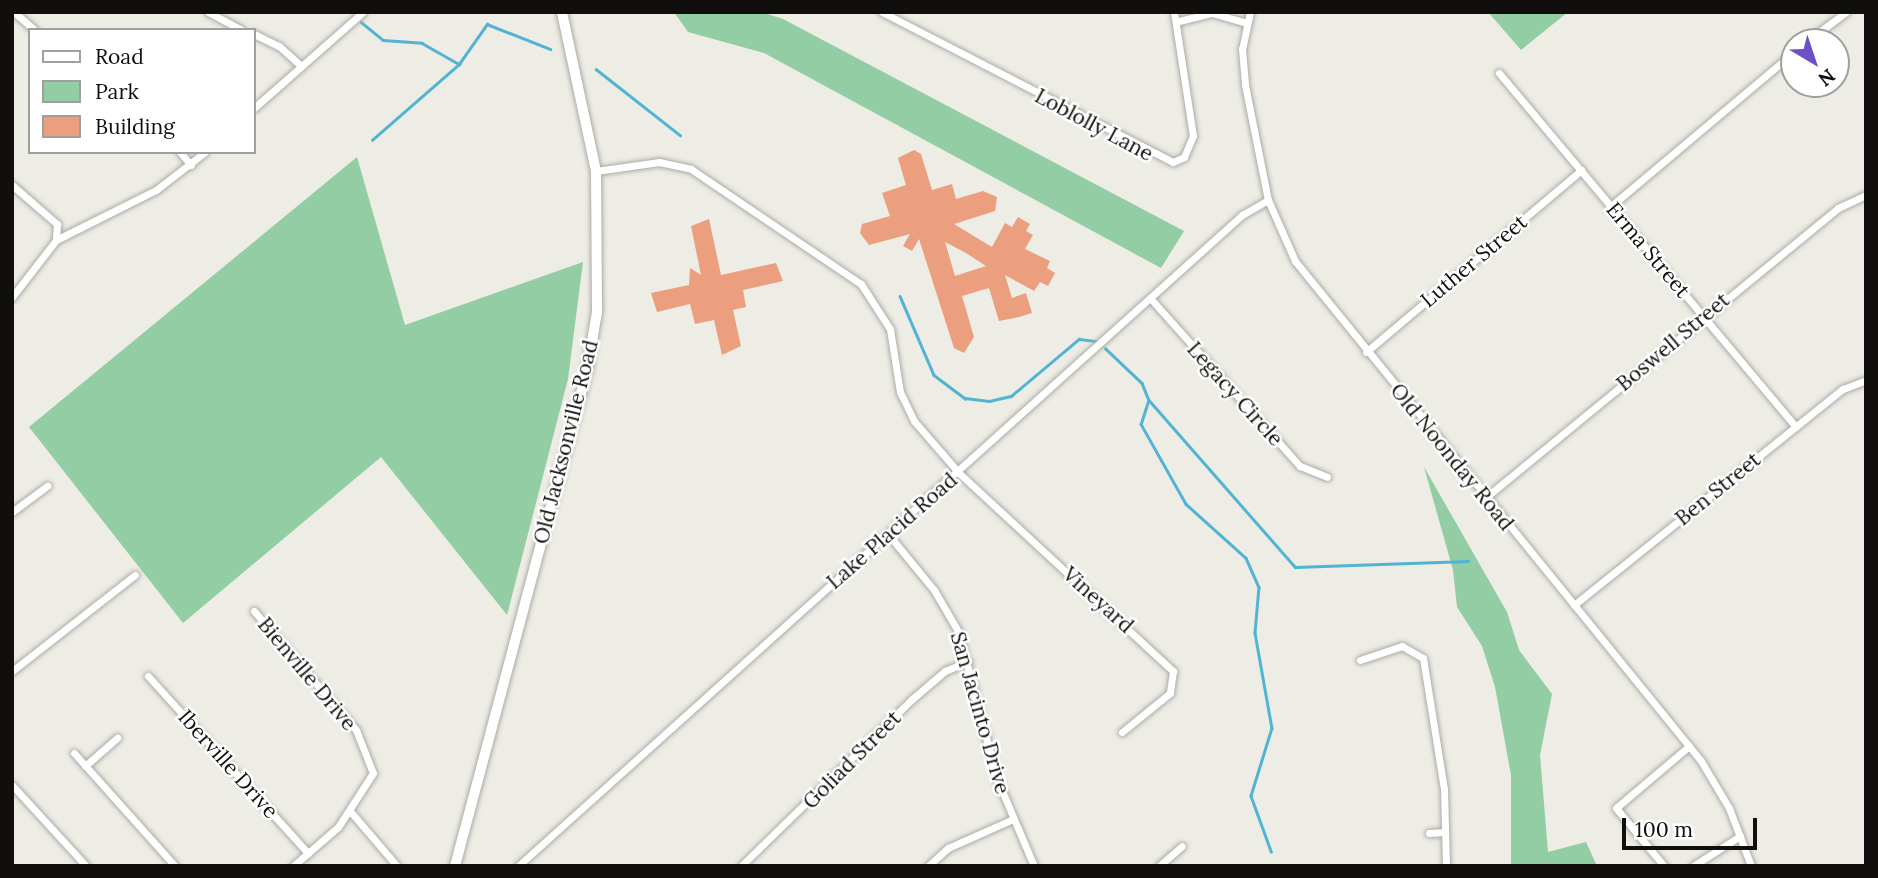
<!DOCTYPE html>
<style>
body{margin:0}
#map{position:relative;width:1878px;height:878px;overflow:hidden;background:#edece5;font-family:Lora,serif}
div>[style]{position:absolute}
.green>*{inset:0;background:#92cda3}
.stream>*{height:2.5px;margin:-1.25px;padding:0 1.25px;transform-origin:1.25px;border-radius:1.25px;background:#52b4d3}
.building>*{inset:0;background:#eb9f7f}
.roads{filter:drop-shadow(0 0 2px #adaba5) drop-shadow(0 0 2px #adaba5)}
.minor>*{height:7px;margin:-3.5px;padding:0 3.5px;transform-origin:3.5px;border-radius:3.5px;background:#fff}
.secondary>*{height:10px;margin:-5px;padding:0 5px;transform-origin:5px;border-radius:5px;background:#fff}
span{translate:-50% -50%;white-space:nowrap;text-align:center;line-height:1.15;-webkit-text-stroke:5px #fff;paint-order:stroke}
.street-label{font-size:21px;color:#100f0d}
.frame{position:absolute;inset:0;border:14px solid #100f0d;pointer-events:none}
.legend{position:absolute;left:28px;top:28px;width:228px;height:126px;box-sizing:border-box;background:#fff;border:2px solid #9f9f9e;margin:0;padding:9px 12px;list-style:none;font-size:21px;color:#100f0d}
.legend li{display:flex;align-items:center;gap:14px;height:35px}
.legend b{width:35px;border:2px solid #9f9f9e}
.north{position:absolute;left:1780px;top:28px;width:70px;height:70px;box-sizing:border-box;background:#fff;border:2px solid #9f9f9e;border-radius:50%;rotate:141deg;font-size:19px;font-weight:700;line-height:28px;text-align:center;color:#100f0d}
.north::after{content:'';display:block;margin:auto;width:24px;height:32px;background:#6f4fc8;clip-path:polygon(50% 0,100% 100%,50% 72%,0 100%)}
.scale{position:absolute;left:1622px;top:818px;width:135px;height:32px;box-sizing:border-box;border:4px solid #100f0d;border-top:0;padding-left:9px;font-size:21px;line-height:24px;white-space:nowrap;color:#100f0d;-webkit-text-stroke:5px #fff;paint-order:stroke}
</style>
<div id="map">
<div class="green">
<i style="clip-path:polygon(674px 12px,761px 12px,783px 19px,1184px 231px,1161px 268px,764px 53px,688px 32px)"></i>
<i style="clip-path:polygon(1488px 12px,1568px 12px,1521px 50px)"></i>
<i style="clip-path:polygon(357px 157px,405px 325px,583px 262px,568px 379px,507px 615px,381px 457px,183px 623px,29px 427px)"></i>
<i style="clip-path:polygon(1424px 467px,1507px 612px,1519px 650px,1552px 694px,1540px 755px,1548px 852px,1586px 842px,1597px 866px,1511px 866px,1511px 775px,1495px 687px,1482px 646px,1457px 607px,1453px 570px)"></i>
</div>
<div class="stream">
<i style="left:361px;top:22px;width:28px;rotate:39deg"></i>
<i style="left:383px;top:40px;width:39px;rotate:4deg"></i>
<i style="left:422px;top:43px;width:43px;rotate:29.6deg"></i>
<i style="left:459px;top:64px;width:49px;rotate:-55deg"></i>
<i style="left:487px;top:24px;width:68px;rotate:21.6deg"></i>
<i style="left:596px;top:69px;width:107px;rotate:38.2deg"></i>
<i style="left:372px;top:140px;width:116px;rotate:-41.1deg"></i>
<i style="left:900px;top:296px;width:86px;rotate:66.7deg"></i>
<i style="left:934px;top:375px;width:39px;rotate:37deg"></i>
<i style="left:965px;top:398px;width:24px;rotate:7deg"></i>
<i style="left:989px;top:401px;width:23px;rotate:-13deg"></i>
<i style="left:1011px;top:396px;width:89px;rotate:-40deg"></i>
<i style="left:1079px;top:339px;width:17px;rotate:7deg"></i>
<i style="left:1105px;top:348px;width:51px;rotate:43.4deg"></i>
<i style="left:1142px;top:383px;width:18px;rotate:68deg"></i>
<i style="left:1149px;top:400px;width:222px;rotate:48.8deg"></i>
<i style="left:1295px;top:567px;width:173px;rotate:-2deg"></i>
<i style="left:1149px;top:400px;width:25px;rotate:108deg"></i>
<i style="left:1141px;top:424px;width:92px;rotate:60.6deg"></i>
<i style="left:1186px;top:504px;width:81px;rotate:42deg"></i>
<i style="left:1246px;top:558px;width:32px;rotate:66deg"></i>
<i style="left:1259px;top:587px;width:46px;rotate:95deg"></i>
<i style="left:1255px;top:633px;width:97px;rotate:79.9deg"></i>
<i style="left:1272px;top:728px;width:71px;rotate:107.2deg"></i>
<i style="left:1251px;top:796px;width:59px;rotate:70deg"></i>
</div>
<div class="building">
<i style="clip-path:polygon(evenodd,914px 150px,921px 154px,932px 190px,952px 184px,956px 199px,983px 191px,997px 197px,995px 211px,954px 224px,992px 247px,1005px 223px,1012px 227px,1018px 217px,1030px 224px,1026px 231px,1033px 235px,1025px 249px,1050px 261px,1047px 268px,1055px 273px,1048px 286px,1040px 282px,1034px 291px,1005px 275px,1012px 298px,1026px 293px,1032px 313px,1019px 317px,999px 321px,989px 288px,962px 296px,974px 337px,964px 353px,954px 348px,919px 239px,912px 251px,903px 246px,910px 234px,869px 245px,860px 233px,862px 224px,890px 216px,882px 193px,906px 185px,898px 158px,914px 150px,945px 242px,966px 253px,986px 266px,955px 276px,945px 242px)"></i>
<i style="clip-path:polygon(709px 219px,721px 275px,776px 263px,783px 281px,743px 290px,746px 307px,733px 310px,741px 346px,722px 355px,714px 320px,695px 324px,690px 304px,657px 312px,651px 293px,689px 285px,690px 268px,701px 275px,691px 226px)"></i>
</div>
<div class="roads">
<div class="minor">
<i style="left:14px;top:12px;width:28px;rotate:41deg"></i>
<i style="left:208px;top:12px;width:38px;rotate:28deg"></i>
<i style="left:882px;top:12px;width:327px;rotate:27.3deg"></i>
<i style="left:1173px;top:162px;width:12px;rotate:-24deg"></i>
<i style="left:1184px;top:157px;width:23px;rotate:-67deg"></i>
<i style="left:1193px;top:136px;width:125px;rotate:-98.7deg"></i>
<i style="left:1250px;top:12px;width:38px;rotate:102deg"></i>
<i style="left:1242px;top:49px;width:36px;rotate:85deg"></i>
<i style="left:1245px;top:85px;width:117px;rotate:78.7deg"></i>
<i style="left:1268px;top:200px;width:67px;rotate:66.1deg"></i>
<i style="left:1295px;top:261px;width:644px;rotate:50.92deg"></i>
<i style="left:1701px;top:761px;width:55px;rotate:59.2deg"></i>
<i style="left:1729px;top:808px;width:62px;rotate:69.2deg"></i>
<i style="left:1179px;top:21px;width:34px;rotate:-14deg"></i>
<i style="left:1212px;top:13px;width:35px;rotate:16deg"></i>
<i style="left:254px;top:34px;width:28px;rotate:26deg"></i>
<i style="left:279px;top:46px;width:30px;rotate:42deg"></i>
<i style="left:1806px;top:42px;width:50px;rotate:-36.9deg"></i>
<i style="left:1499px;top:73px;width:462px;rotate:50deg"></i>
<i style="left:254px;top:108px;width:145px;rotate:-41.4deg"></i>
<i style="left:180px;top:152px;width:17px;rotate:50deg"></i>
<i style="left:596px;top:171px;width:64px;rotate:-8.1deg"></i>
<i style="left:659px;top:162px;width:33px;rotate:12deg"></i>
<i style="left:691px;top:169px;width:205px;rotate:34.1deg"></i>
<i style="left:861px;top:284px;width:54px;rotate:57.2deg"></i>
<i style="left:890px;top:329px;width:64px;rotate:81deg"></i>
<i style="left:900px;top:392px;width:32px;rotate:64deg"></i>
<i style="left:914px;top:421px;width:69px;rotate:49.1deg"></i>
<i style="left:959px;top:473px;width:292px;rotate:42.8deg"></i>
<i style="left:1173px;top:671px;width:22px;rotate:98deg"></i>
<i style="left:1170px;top:693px;width:62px;rotate:140.9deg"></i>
<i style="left:12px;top:185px;width:60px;rotate:40.9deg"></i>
<i style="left:57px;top:224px;width:16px;rotate:94deg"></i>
<i style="left:1611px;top:206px;width:239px;rotate:-40.1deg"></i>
<i style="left:12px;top:297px;width:72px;rotate:-52.3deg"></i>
<i style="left:56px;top:240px;width:112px;rotate:-26.6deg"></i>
<i style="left:156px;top:190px;width:62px;rotate:-37.8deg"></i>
<i style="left:1151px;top:299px;width:224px;rotate:48.3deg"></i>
<i style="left:1300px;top:466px;width:29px;rotate:22deg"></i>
<i style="left:1366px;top:352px;width:282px;rotate:-40.2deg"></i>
<i style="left:1485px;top:498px;width:457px;rotate:-39.4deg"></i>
<i style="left:1838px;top:208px;width:31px;rotate:-25deg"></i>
<i style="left:12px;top:512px;width:44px;rotate:-36.6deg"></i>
<i style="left:888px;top:534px;width:72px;rotate:50.6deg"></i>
<i style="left:934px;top:590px;width:48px;rotate:59.7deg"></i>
<i style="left:958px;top:631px;width:153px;rotate:75.2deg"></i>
<i style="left:997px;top:779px;width:95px;rotate:67deg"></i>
<i style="left:1574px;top:605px;width:345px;rotate:-38.8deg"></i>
<i style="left:1843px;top:389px;width:25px;rotate:-21deg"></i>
<i style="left:254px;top:611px;width:157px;rotate:49.4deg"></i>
<i style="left:356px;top:730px;width:46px;rotate:68.4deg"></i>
<i style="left:373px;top:773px;width:64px;rotate:122.9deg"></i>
<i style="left:338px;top:827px;width:60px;rotate:139.1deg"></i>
<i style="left:1360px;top:660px;width:44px;rotate:-18.4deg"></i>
<i style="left:1402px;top:646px;width:24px;rotate:30deg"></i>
<i style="left:1423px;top:658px;width:133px;rotate:80.9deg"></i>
<i style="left:1444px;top:789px;width:77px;rotate:88.5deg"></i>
<i style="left:12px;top:671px;width:156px;rotate:-38deg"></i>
<i style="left:148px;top:676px;width:239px;rotate:47.9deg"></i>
<i style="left:74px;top:753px;width:152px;rotate:48.2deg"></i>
<i style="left:85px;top:766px;width:43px;rotate:-41.2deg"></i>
<i style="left:12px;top:785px;width:110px;rotate:47.6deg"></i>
<i style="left:350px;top:811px;width:72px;rotate:49.5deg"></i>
<i style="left:1429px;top:833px;width:16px;rotate:-4deg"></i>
<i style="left:518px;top:866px;width:974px;rotate:-41.96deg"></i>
<i style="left:1242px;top:215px;width:30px;rotate:-30deg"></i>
<i style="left:741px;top:866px;width:238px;rotate:-44.3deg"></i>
<i style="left:911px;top:700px;width:45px;rotate:-40.5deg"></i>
<i style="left:945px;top:671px;width:25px;rotate:-23deg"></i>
<i style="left:928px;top:866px;width:27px;rotate:-42deg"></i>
<i style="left:948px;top:848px;width:71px;rotate:-24deg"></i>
<i style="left:1159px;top:866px;width:30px;rotate:-41deg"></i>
<i style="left:1664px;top:866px;width:75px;rotate:-129.6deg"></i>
<i style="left:1616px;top:808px;width:96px;rotate:-40.3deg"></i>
<i style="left:1693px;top:866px;width:56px;rotate:-32.6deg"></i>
</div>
<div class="secondary">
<i style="left:455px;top:866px;width:512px;rotate:-75.07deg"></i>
<i style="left:587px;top:371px;width:60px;rotate:-80.4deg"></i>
<i style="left:597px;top:312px;width:141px;rotate:-90.4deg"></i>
<i style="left:596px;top:171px;width:163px;rotate:-102.1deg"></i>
</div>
</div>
<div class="street-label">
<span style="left:1094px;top:125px;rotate:28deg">Loblolly Lane</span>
<span style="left:1648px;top:250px;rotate:50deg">Erma Street</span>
<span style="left:1474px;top:261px;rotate:-40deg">Luther Street</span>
<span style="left:1673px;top:342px;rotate:-40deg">Boswell Street</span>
<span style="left:1235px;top:394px;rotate:48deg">Legacy Circle</span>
<span style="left:566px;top:442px;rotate:-76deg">Old Jacksonville Road</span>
<span style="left:1452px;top:457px;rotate:51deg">Old Noonday Road</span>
<span style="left:1718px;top:489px;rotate:-39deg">Ben Street</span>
<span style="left:892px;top:531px;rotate:-41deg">Lake Placid Road</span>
<span style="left:1098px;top:600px;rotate:42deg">Vineyard</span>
<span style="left:307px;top:674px;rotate:50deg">Bienville Drive</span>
<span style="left:980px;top:713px;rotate:74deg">San Jacinto Drive</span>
<span style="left:852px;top:760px;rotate:-45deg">Goliad Street</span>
<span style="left:228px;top:764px;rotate:48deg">Iberville Drive</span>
</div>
<div class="frame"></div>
<ul class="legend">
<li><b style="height:9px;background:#fff"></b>Road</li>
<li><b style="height:19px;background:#92cda3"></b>Park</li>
<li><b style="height:19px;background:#eb9f7f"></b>Building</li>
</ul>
<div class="north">N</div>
<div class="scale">100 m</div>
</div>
